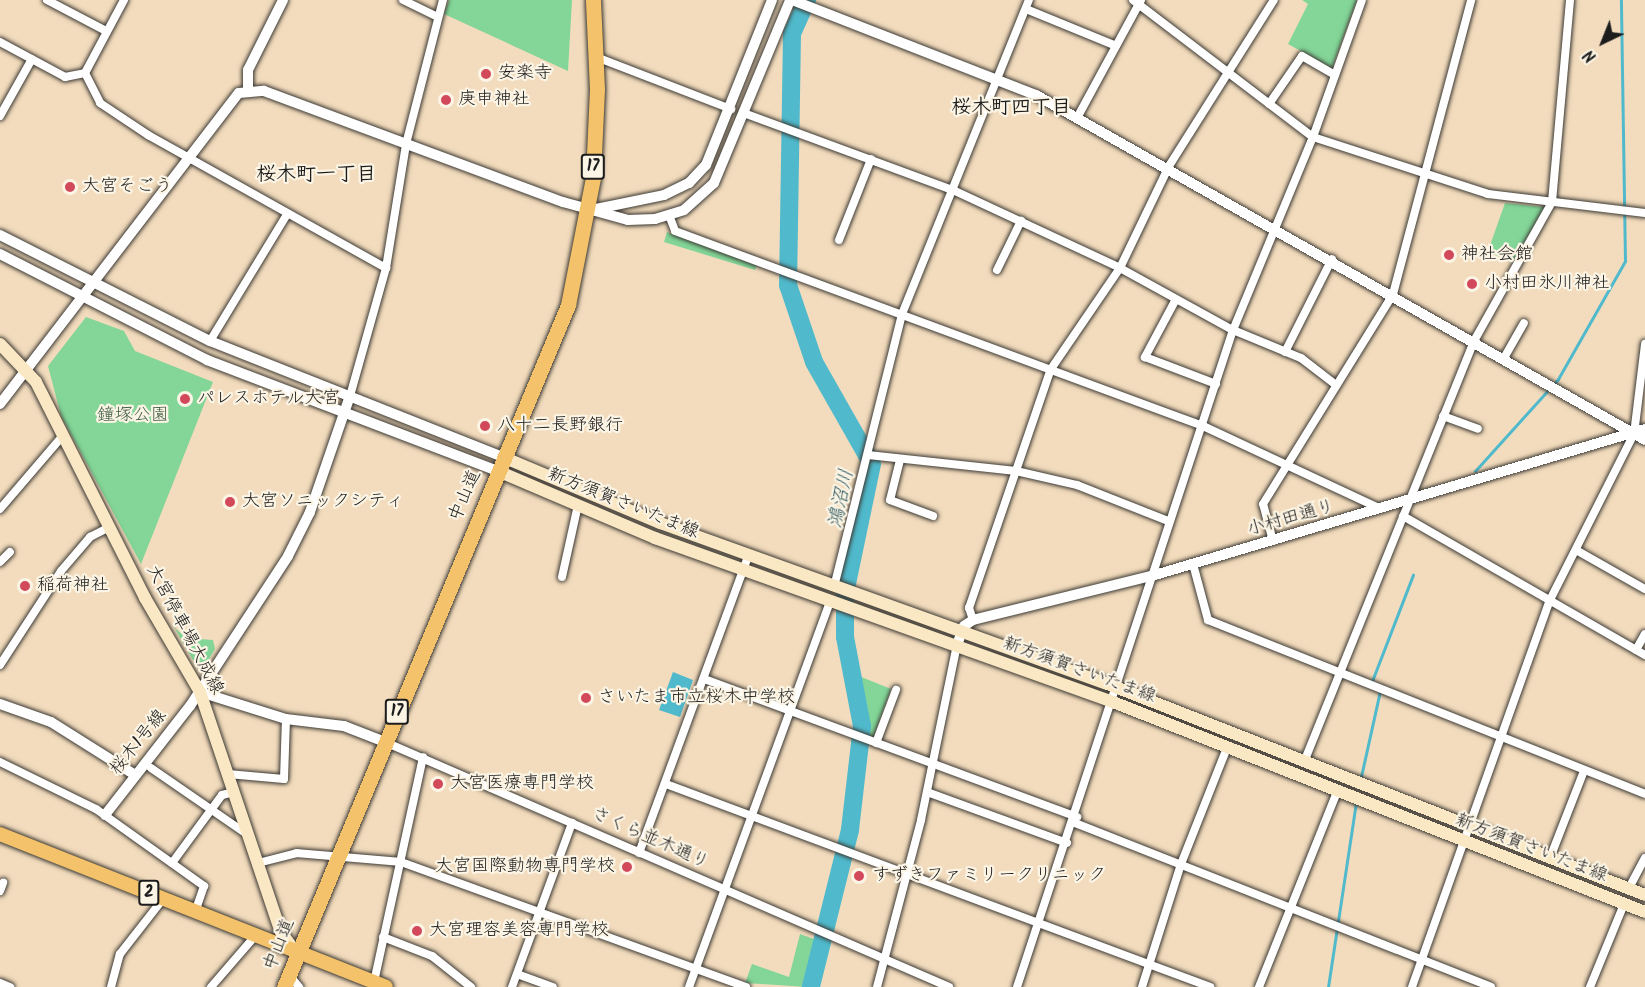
<!DOCTYPE html>
<meta charset="utf-8">
<style>
body{margin:0}
#map{position:relative;width:1645px;height:987px;overflow:hidden;background:#f3dcbd;font-family:Kalam,"Klee One",sans-serif}
div>[style]{position:absolute}
.green>*{inset:0;background:#83d698}
.water>*{inset:0;background:#50bacc}
.stream>*{height:3px;margin:-1.5px;padding:0 1.5px;transform-origin:1.5px;border-radius:1.5px;background:#50bacc}
.river>*{height:18px;margin:-9px;padding:0 9px;transform-origin:9px;border-radius:9px;background:#50bacc}
.roads{filter:drop-shadow(0 0 2px #3c3934) drop-shadow(0 0 2px #3c3934)}
.minor>*{height:8px;margin:-4px;padding:0 4px;transform-origin:4px;border-radius:4px;background:#fff}
.tertiary>*{height:10px;margin:-5px;padding:0 5px;transform-origin:5px;border-radius:5px;background:#fff}
.secondary>*{height:12px;margin:-6px;padding:0 6px;transform-origin:6px;border-radius:6px;background:#fae7c3}
.primary>*{height:14px;margin:-7px;padding:0 7px;transform-origin:7px;border-radius:7px;background:#f3c26a}
.trunk>*{height:15px;margin:-7.5px;padding:0 7.5px;transform-origin:7.5px;border-radius:7.5px;background:#f3c26a}
.dots>*{width:16px;height:16px;translate:-50% -50%;box-sizing:border-box;border:3px solid #fcf5e5;border-radius:50%}
span{translate:-50% -50%;white-space:nowrap;text-align:center;line-height:1.15;-webkit-text-stroke:4.5px #fcf5e5;paint-order:stroke}
.shield-label span{padding:2px 4px;background:#fcf5e5;border:2px solid;border-radius:4px;-webkit-text-stroke-width:0}
.shield-label{font-size:16px;color:#1c1c1c;font-weight:700}
.poi-label{font-size:18px;color:#1c1c1c}
.left{translate:0 -50%;text-align:left}
.right{translate:-100% -50%;text-align:right}
.park-label{font-size:18px;color:#405d47}
.street-label{font-size:18px;color:#1c1c1c}
.neighbourhood-label{font-size:20px;color:#1c1c1c;font-weight:700}
.water-label{font-size:20px;color:#315b62;font-style:italic}
.north{position:absolute;left:1573px;top:12px;width:60px;height:60px;-webkit-text-stroke:4px #fcf5e5;paint-order:stroke;rotate:223deg;font-size:16px;font-weight:700;line-height:24px;text-align:center;color:#1c1c1c}
.north::after{content:'';display:block;margin:auto;width:21px;height:27px;background:#1c1c1c;clip-path:polygon(50% 0,100% 100%,50% 72%,0 100%)}
</style>
<div id="map">
<div class="green">
<i style="clip-path:polygon(449px 0,572px 0,568px 71px,444px 14px)"></i>
<i style="clip-path:polygon(1302px 0,1357px 0,1332px 68px,1288px 44px,1308px 4px)"></i>
<i style="clip-path:polygon(1505px 203px,1545px 207px,1512px 263px,1488px 251px)"></i>
<i style="clip-path:polygon(667px 232px,757px 265px,755px 270px,664px 242px)"></i>
<i style="clip-path:polygon(86px 317px,124px 331px,135px 351px,213px 382px,141px 564px,61px 416px,48px 366px)"></i>
<i style="clip-path:polygon(174px 627px,186px 638px,213px 640px,215px 649px,206px 664px,193px 660px)"></i>
<i style="clip-path:polygon(854px 674px,891px 689px,873px 738px,863px 735px)"></i>
<i style="clip-path:polygon(800px 934px,819px 941px,807px 987px,745px 983px,752px 964px,789px 977px)"></i>
</div>
<div class="water">
<i style="clip-path:polygon(673px 672px,693px 680px,680px 717px,659px 710px)"></i>
</div>
<div class="stream">
<i style="left:1475px;top:471px;width:124px;rotate:-47.9deg"></i>
<i style="left:1558px;top:379px;width:136px;rotate:-60.4deg"></i>
<i style="left:1625px;top:261px;width:261px;rotate:-90.9deg"></i>
<i style="left:1372px;top:681px;width:114px;rotate:-68.9deg"></i>
<i style="left:1360px;top:781px;width:92px;rotate:-77.5deg"></i>
<i style="left:1328px;top:987px;width:187px;rotate:-81.4deg"></i>
</div>
<div class="river">
<i style="left:807px;top:0;width:36px;rotate:114deg"></i>
<i style="left:792px;top:33px;width:252px;rotate:90.9deg"></i>
<i style="left:788px;top:285px;width:81px;rotate:71.3deg"></i>
<i style="left:814px;top:362px;width:117px;rotate:60.4deg"></i>
<i style="left:872px;top:464px;width:132px;rotate:101.8deg"></i>
<i style="left:845px;top:593px;width:44px;rotate:90deg"></i>
<i style="left:845px;top:637px;width:91px;rotate:79.2deg"></i>
<i style="left:862px;top:726px;width:105px;rotate:96.6deg"></i>
<i style="left:850px;top:830px;width:162px;rotate:104deg"></i>
</div>
<div class="roads">
<div class="minor">
<i style="left:47px;top:0;width:67px;rotate:27.7deg"></i>
<i style="left:403px;top:0;width:37px;rotate:26deg"></i>
<i style="left:1133px;top:0;width:226px;rotate:37.3deg"></i>
<i style="left:1313px;top:137px;width:184px;rotate:18deg"></i>
<i style="left:1488px;top:194px;width:158px;rotate:6.9deg"></i>
<i style="left:1026px;top:9px;width:97px;rotate:22.3deg"></i>
<i style="left:0;top:42px;width:74px;rotate:28.3deg"></i>
<i style="left:65px;top:77px;width:20px;rotate:-11deg"></i>
<i style="left:85px;top:73px;width:83px;rotate:-61.9deg"></i>
<i style="left:596px;top:57px;width:145px;rotate:21.1deg"></i>
<i style="left:85px;top:73px;width:34px;rotate:63deg"></i>
<i style="left:100px;top:103px;width:58px;rotate:33.7deg"></i>
<i style="left:148px;top:135px;width:273px;rotate:29.2deg"></i>
<i style="left:1269px;top:104px;width:58px;rotate:-55.5deg"></i>
<i style="left:1302px;top:56px;width:38px;rotate:30deg"></i>
<i style="left:746px;top:114px;width:221px;rotate:20.2deg"></i>
<i style="left:953px;top:190px;width:184px;rotate:25deg"></i>
<i style="left:1120px;top:268px;width:129px;rotate:28.8deg"></i>
<i style="left:1233px;top:330px;width:74px;rotate:22.4deg"></i>
<i style="left:1301px;top:358px;width:44px;rotate:37.6deg"></i>
<i style="left:0;top:116px;width:65px;rotate:-60.7deg"></i>
<i style="left:1077px;top:118px;width:134px;rotate:-61.5deg"></i>
<i style="left:669px;top:215px;width:17px;rotate:69deg"></i>
<i style="left:675px;top:231px;width:563px;rotate:20.27deg"></i>
<i style="left:1203px;top:426px;width:196px;rotate:25deg"></i>
<i style="left:839px;top:240px;width:87px;rotate:-68.4deg"></i>
<i style="left:997px;top:270px;width:55px;rotate:-63.9deg"></i>
<i style="left:1175px;top:301px;width:64px;rotate:118.2deg"></i>
<i style="left:1145px;top:357px;width:76px;rotate:20.8deg"></i>
<i style="left:210px;top:341px;width:146px;rotate:-58.7deg"></i>
<i style="left:1285px;top:352px;width:104px;rotate:-63.2deg"></i>
<i style="left:1504px;top:358px;width:40px;rotate:-60.3deg"></i>
<i style="left:350px;top:396px;width:133px;rotate:-74.3deg"></i>
<i style="left:386px;top:268px;width:126px;rotate:-80.8deg"></i>
<i style="left:406px;top:144px;width:149px;rotate:-75.6deg"></i>
<i style="left:1443px;top:416px;width:37px;rotate:20deg"></i>
<i style="left:868px;top:455px;width:149px;rotate:6.2deg"></i>
<i style="left:1016px;top:471px;width:63px;rotate:12.9deg"></i>
<i style="left:1077px;top:485px;width:98px;rotate:21.6deg"></i>
<i style="left:900px;top:460px;width:41px;rotate:104deg"></i>
<i style="left:890px;top:500px;width:46px;rotate:20.4deg"></i>
<i style="left:0;top:509px;width:92px;rotate:-49.4deg"></i>
<i style="left:1403px;top:516px;width:279px;rotate:29.9deg"></i>
<i style="left:1273px;top:541px;width:38px;rotate:-105deg"></i>
<i style="left:1263px;top:504px;width:247px;rotate:-58.2deg"></i>
<i style="left:1393px;top:294px;width:304px;rotate:-75.1deg"></i>
<i style="left:1576px;top:550px;width:79px;rotate:29.5deg"></i>
<i style="left:0;top:562px;width:14px;rotate:-45deg"></i>
<i style="left:1193px;top:564px;width:58px;rotate:75deg"></i>
<i style="left:1208px;top:620px;width:470px;rotate:21.7deg"></i>
<i style="left:562px;top:577px;width:74px;rotate:-77.5deg"></i>
<i style="left:834px;top:587px;width:281px;rotate:-76deg"></i>
<i style="left:902px;top:314px;width:339px;rotate:-68deg"></i>
<i style="left:973px;top:620px;width:13px;rotate:-108deg"></i>
<i style="left:969px;top:608px;width:253px;rotate:-71.1deg"></i>
<i style="left:1051px;top:369px;width:122px;rotate:-55.7deg"></i>
<i style="left:1120px;top:268px;width:113px;rotate:-64.3deg"></i>
<i style="left:1169px;top:166px;width:196px;rotate:-57.7deg"></i>
<i style="left:1636px;top:650px;width:18px;rotate:-61deg"></i>
<i style="left:0;top:665px;width:112px;rotate:-57deg"></i>
<i style="left:61px;top:571px;width:45px;rotate:-49.5deg"></i>
<i style="left:90px;top:537px;width:22px;rotate:-27deg"></i>
<i style="left:704px;top:679px;width:398px;rotate:20.3deg"></i>
<i style="left:385px;top:742px;width:615px;rotate:23.48deg"></i>
<i style="left:876px;top:743px;width:57px;rotate:-69.3deg"></i>
<i style="left:0;top:762px;width:107px;rotate:26.1deg"></i>
<i style="left:96px;top:809px;width:133px;rotate:35.5deg"></i>
<i style="left:204px;top:886px;width:28px;rotate:109deg"></i>
<i style="left:1304px;top:762px;width:454px;rotate:-68deg"></i>
<i style="left:1474px;top:341px;width:159px;rotate:-60.7deg"></i>
<i style="left:1552px;top:202px;width:203px;rotate:-84.9deg"></i>
<i style="left:151px;top:768px;width:118px;rotate:34.6deg"></i>
<i style="left:228px;top:774px;width:56px;rotate:5.1deg"></i>
<i style="left:284px;top:779px;width:60px;rotate:-88.1deg"></i>
<i style="left:666px;top:784px;width:581px;rotate:20.46deg"></i>
<i style="left:927px;top:792px;width:149px;rotate:20deg"></i>
<i style="left:1075px;top:823px;width:447px;rotate:21.5deg"></i>
<i style="left:639px;top:853px;width:316px;rotate:-69.8deg"></i>
<i style="left:1550px;top:858px;width:93px;rotate:-68.7deg"></i>
<i style="left:172px;top:863px;width:84px;rotate:-53.7deg"></i>
<i style="left:222px;top:795px;width:12px;rotate:-14deg"></i>
<i style="left:258px;top:863px;width:40px;rotate:-14.4deg"></i>
<i style="left:297px;top:853px;width:104px;rotate:4.9deg"></i>
<i style="left:401px;top:862px;width:367px;rotate:19.9deg"></i>
<i style="left:1629px;top:888px;width:34px;rotate:-62deg"></i>
<i style="left:0;top:891px;width:9px;rotate:-69deg"></i>
<i style="left:383px;top:937px;width:53px;rotate:21.2deg"></i>
<i style="left:432px;top:956px;width:50px;rotate:38.5deg"></i>
<i style="left:517px;top:974px;width:38px;rotate:20deg"></i>
<i style="left:289px;top:975px;width:16px;rotate:50deg"></i>
<i style="left:374px;top:982px;width:230px;rotate:-77.7deg"></i>
<i style="left:0;top:983px;width:11px;rotate:22deg"></i>
<i style="left:111px;top:987px;width:34px;rotate:-75deg"></i>
<i style="left:120px;top:954px;width:70px;rotate:-52deg"></i>
<i style="left:211px;top:987px;width:67px;rotate:-49.2deg"></i>
<i style="left:512px;top:987px;width:175px;rotate:-69.9deg"></i>
<i style="left:689px;top:987px;width:411px;rotate:-69.9deg"></i>
<i style="left:877px;top:987px;width:173px;rotate:-75.2deg"></i>
<i style="left:921px;top:820px;width:179px;rotate:-78.4deg"></i>
<i style="left:1017px;top:987px;width:692px;rotate:-71.8deg"></i>
<i style="left:1233px;top:330px;width:209px;rotate:-67.5deg"></i>
<i style="left:1313px;top:137px;width:145px;rotate:-70.3deg"></i>
<i style="left:1142px;top:987px;width:129px;rotate:-72.4deg"></i>
<i style="left:1181px;top:864px;width:125px;rotate:-68.4deg"></i>
<i style="left:1259px;top:987px;width:210px;rotate:-68.2deg"></i>
<i style="left:1412px;top:987px;width:411px;rotate:-70.4deg"></i>
<i style="left:1550px;top:600px;width:186px;rotate:-63.2deg"></i>
<i style="left:1634px;top:434px;width:91px;rotate:-83deg"></i>
<i style="left:1590px;top:987px;width:90px;rotate:-67.7deg"></i>
</div>
<div class="tertiary">
<i style="left:792px;top:0;width:262px;rotate:21.3deg"></i>
<i style="left:1036px;top:95px;width:700px;rotate:29.53deg"></i>
<i style="left:248px;top:90px;width:20px;rotate:-90deg"></i>
<i style="left:248px;top:70px;width:78px;rotate:-63.4deg"></i>
<i style="left:596px;top:209px;width:69px;rotate:-11.6deg"></i>
<i style="left:664px;top:195px;width:28px;rotate:-26deg"></i>
<i style="left:689px;top:183px;width:25px;rotate:-47deg"></i>
<i style="left:706px;top:165px;width:178px;rotate:-68.2deg"></i>
<i style="left:0;top:235px;width:235px;rotate:26.8deg"></i>
<i style="left:210px;top:341px;width:315px;rotate:21.6deg"></i>
<i style="left:0;top:254px;width:233px;rotate:27.1deg"></i>
<i style="left:207px;top:360px;width:311px;rotate:20.9deg"></i>
<i style="left:0;top:404px;width:392px;rotate:-52.5deg"></i>
<i style="left:239px;top:93px;width:25px;rotate:-5deg"></i>
<i style="left:264px;top:91px;width:319px;rotate:20.4deg"></i>
<i style="left:563px;top:202px;width:67px;rotate:15.5deg"></i>
<i style="left:628px;top:220px;width:27px;rotate:-2deg"></i>
<i style="left:655px;top:219px;width:30px;rotate:-17deg"></i>
<i style="left:684px;top:210px;width:40px;rotate:-42deg"></i>
<i style="left:714px;top:183px;width:198px;rotate:-67.4deg"></i>
<i style="left:957px;top:645px;width:20px;rotate:-70deg"></i>
<i style="left:964px;top:626px;width:11px;rotate:-34deg"></i>
<i style="left:973px;top:620px;width:187px;rotate:-13.9deg"></i>
<i style="left:1155px;top:575px;width:511px;rotate:-16.59deg"></i>
<i style="left:200px;top:692px;width:90px;rotate:17.4deg"></i>
<i style="left:286px;top:719px;width:58px;rotate:6.9deg"></i>
<i style="left:344px;top:726px;width:44px;rotate:21.3deg"></i>
<i style="left:0;top:704px;width:54px;rotate:19.4deg"></i>
<i style="left:51px;top:722px;width:99px;rotate:32.2deg"></i>
<i style="left:105px;top:815px;width:138px;rotate:-52.1deg"></i>
<i style="left:190px;top:706px;width:179px;rotate:-56.8deg"></i>
<i style="left:288px;top:556px;width:49px;rotate:-63.4deg"></i>
<i style="left:310px;top:512px;width:123px;rotate:-71deg"></i>
</div>
<div class="secondary">
<i style="left:0;top:344px;width:52px;rotate:46.5deg"></i>
<i style="left:36px;top:382px;width:242px;rotate:63.2deg"></i>
<i style="left:145px;top:598px;width:109px;rotate:59.7deg"></i>
<i style="left:200px;top:692px;width:253px;rotate:71.4deg"></i>
<i style="left:281px;top:932px;width:26px;rotate:54deg"></i>
<i style="left:503px;top:457px;width:170px;rotate:22.8deg"></i>
<i style="left:660px;top:523px;width:473px;rotate:19.8deg"></i>
<i style="left:1105px;top:683px;width:580px;rotate:21.43deg"></i>
<i style="left:498px;top:471px;width:171px;rotate:23.1deg"></i>
<i style="left:655px;top:538px;width:486px;rotate:19.7deg"></i>
<i style="left:1113px;top:702px;width:572px;rotate:21.54deg"></i>
</div>
<div class="primary">
<i style="left:0;top:834px;width:415px;rotate:21.6deg"></i>
</div>
<div class="trunk">
<i style="left:284px;top:987px;width:739px;rotate:-67.39deg"></i>
<i style="left:568px;top:305px;width:130px;rotate:-78.9deg"></i>
<i style="left:593px;top:177px;width:88px;rotate:-87.4deg"></i>
<i style="left:597px;top:89px;width:89px;rotate:-92.6deg"></i>
</div>
</div>
<div class="dots">
<i style="left:486px;top:74px;background:#d1495b"></i>
<i style="left:446px;top:100px;background:#d1495b"></i>
<i style="left:70px;top:187px;background:#d1495b"></i>
<i style="left:1449px;top:255px;background:#d1495b"></i>
<i style="left:1472px;top:284px;background:#d1495b"></i>
<i style="left:185px;top:399px;background:#d1495b"></i>
<i style="left:485px;top:426px;background:#d1495b"></i>
<i style="left:230px;top:502px;background:#d1495b"></i>
<i style="left:25px;top:586px;background:#d1495b"></i>
<i style="left:586px;top:698px;background:#d1495b"></i>
<i style="left:438px;top:784px;background:#d1495b"></i>
<i style="left:627px;top:867px;background:#d1495b"></i>
<i style="left:859px;top:876px;background:#d1495b"></i>
<i style="left:417px;top:931px;background:#d1495b"></i>
</div>
<div class="shield-label">
<span style="left:593px;top:167px">17</span>
<span style="left:397px;top:712px">17</span>
<span style="left:149px;top:893px">2</span>
</div>
<div class="poi-label">
<span class="left" style="left:498px;top:74px">安楽寺</span>
<span class="left" style="left:458px;top:100px">庚申神社</span>
<span class="left" style="left:82px;top:187px">大宮そごう</span>
<span class="left" style="left:1461px;top:255px">神社会館</span>
<span class="left" style="left:1484px;top:284px">小村田氷川神社</span>
<span class="left" style="left:197px;top:399px">パレスホテル大宮</span>
<span class="left" style="left:497px;top:426px">八十二長野銀行</span>
<span class="left" style="left:242px;top:502px">大宮ソニックシティ</span>
<span class="left" style="left:37px;top:586px">稲荷神社</span>
<span class="left" style="left:598px;top:698px">さいたま市立桜木中学校</span>
<span class="left" style="left:450px;top:784px">大宮医療専門学校</span>
<span class="right" style="left:615px;top:867px">大宮国際動物専門学校</span>
<span class="left" style="left:872px;top:876px">すずきファミリークリニック</span>
<span class="left" style="left:429px;top:931px">大宮理容美容専門学校</span>
</div>
<div class="park-label">
<span style="left:133px;top:416px">鐘塚公園</span>
</div>
<div class="street-label">
<span style="left:466px;top:496px;rotate:-67deg">中山道</span>
<span style="left:623px;top:504px;rotate:22deg">新方須賀さいたま線</span>
<span style="left:1291px;top:519px;rotate:-16deg">小村田通り</span>
<span style="left:184px;top:630px;rotate:62deg">大宮停車場大成線</span>
<span style="left:1079px;top:671px;rotate:20deg">新方須賀さいたま線</span>
<span style="left:139px;top:743px;rotate:-51deg">桜木1号線</span>
<span style="left:650px;top:839px;rotate:24deg">さくら並木通り</span>
<span style="left:1531px;top:849px;rotate:21deg">新方須賀さいたま線</span>
<span style="left:280px;top:945px;rotate:-68deg">中山道</span>
</div>
<div class="neighbourhood-label">
<span style="left:1011px;top:108px">桜木町四丁目</span>
<span style="left:316px;top:175px">桜木町一丁目</span>
</div>
<div class="water-label">
<span style="left:842px;top:499px;rotate:-78deg">鴻沼川</span>
</div>
<div class="north">N</div>
</div>
